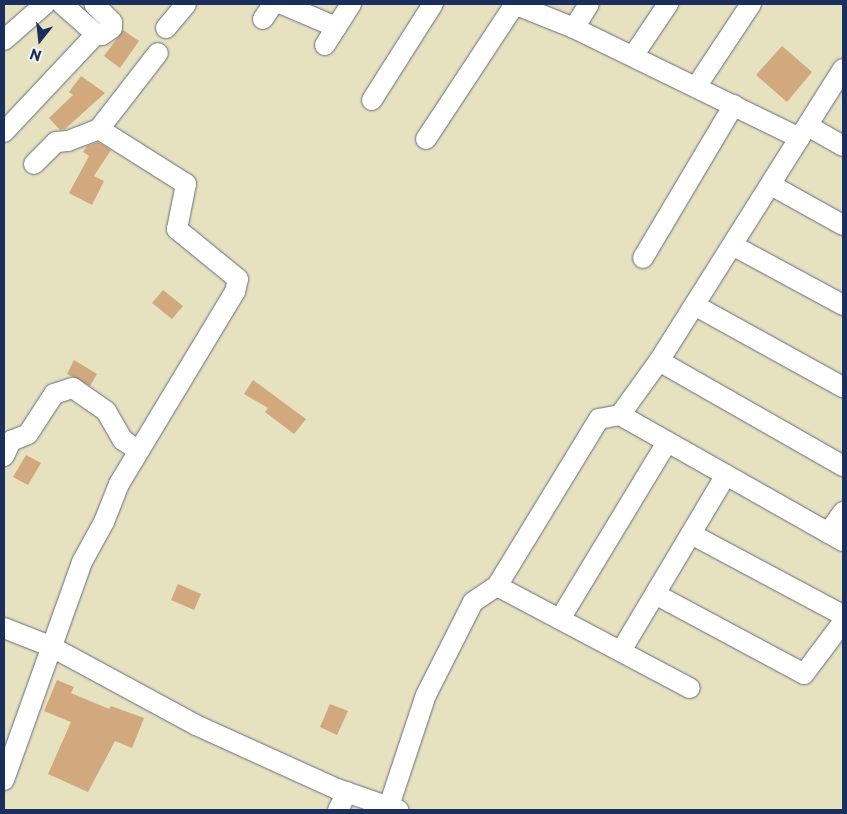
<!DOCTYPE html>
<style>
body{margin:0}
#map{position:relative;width:847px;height:814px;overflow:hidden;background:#e6e1be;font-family:"Playpen Sans",sans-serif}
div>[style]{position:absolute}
.building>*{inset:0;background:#d2a87e}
.roads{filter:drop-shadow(0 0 1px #626d80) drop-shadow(0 0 1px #626d80)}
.street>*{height:20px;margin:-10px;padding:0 10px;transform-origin:10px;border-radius:10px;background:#fff}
span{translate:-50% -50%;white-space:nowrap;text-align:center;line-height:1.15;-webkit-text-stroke:4.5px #f6f6f2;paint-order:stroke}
.frame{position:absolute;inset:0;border:5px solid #1b2f5e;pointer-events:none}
.north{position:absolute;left:15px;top:15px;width:50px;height:50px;-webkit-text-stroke:4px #f6f6f2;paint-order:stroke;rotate:196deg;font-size:14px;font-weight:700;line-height:20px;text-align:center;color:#1b2f5e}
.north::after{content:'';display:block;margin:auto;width:18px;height:22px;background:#1b2f5e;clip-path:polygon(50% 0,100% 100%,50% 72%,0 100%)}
</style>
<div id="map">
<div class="building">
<i style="clip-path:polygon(123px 30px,139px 41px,120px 68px,104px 56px)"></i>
<i style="clip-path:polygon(782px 46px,812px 72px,787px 102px,756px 75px)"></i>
<i style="clip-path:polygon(81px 76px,105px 93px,65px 129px,60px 130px,49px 118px,73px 95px,69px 92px)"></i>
<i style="clip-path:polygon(98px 142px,111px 150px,94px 176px,104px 181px,92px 205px,69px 193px,89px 156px,83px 152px,87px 146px)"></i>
<i style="clip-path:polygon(163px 290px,183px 306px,172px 319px,152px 303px)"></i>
<i style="clip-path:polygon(74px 360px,97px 374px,90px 386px,67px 374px)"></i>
<i style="clip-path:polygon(253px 380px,306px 419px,294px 434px,265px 412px,268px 408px,244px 394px)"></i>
<i style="clip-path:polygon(26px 455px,41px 463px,28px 485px,13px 477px)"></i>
<i style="clip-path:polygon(178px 584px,201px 594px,194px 610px,171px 600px)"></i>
<i style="clip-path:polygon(57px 680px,74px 687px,71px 693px,109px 709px,111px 706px,144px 718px,132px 748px,115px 741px,88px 792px,48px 774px,71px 722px,44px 711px)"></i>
<i style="clip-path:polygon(330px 704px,348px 711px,337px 735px,320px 727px)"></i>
</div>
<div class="roads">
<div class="street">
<i style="left:62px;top:4px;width:45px;rotate:41.4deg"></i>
<i style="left:96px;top:34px;width:6px;rotate:9deg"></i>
<i style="left:102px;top:35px;width:12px;rotate:-35deg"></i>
<i style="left:112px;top:28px;width:6px;rotate:-90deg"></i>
<i style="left:112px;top:22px;width:25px;rotate:-135deg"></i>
<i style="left:282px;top:4px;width:59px;rotate:23.1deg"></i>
<i style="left:514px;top:4px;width:65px;rotate:21.8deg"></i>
<i style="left:574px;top:28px;width:251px;rotate:26deg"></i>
<i style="left:263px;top:19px;width:18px;rotate:-56deg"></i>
<i style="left:166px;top:28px;width:31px;rotate:-50deg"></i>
<i style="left:574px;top:28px;width:28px;rotate:-58deg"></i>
<i style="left:4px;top:40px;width:55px;rotate:-41.3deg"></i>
<i style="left:325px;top:45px;width:49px;rotate:-57.6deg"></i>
<i style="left:633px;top:56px;width:63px;rotate:-56.1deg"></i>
<i style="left:696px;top:87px;width:100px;rotate:-56.5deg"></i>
<i style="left:372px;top:100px;width:114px;rotate:-57.6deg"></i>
<i style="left:808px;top:126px;width:40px;rotate:29.7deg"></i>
<i style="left:4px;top:132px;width:134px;rotate:-46.8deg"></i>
<i style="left:426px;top:139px;width:162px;rotate:-56.6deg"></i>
<i style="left:34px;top:164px;width:31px;rotate:-45deg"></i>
<i style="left:56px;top:142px;width:12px;rotate:-5deg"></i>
<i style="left:68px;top:141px;width:33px;rotate:-21deg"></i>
<i style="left:771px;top:185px;width:82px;rotate:29.1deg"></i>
<i style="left:734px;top:246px;width:124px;rotate:28.4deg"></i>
<i style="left:643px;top:258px;width:178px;rotate:-59.3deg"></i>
<i style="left:696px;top:306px;width:168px;rotate:28.9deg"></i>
<i style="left:659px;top:361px;width:212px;rotate:29.7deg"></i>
<i style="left:620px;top:415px;width:256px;rotate:29.5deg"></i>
<i style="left:4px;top:456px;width:17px;rotate:-65deg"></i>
<i style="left:11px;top:441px;width:18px;rotate:-22deg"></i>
<i style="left:28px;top:434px;width:48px;rotate:-57deg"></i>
<i style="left:54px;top:394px;width:20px;rotate:-18deg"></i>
<i style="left:73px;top:388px;width:40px;rotate:34.9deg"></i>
<i style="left:106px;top:411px;width:34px;rotate:60deg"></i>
<i style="left:123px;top:440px;width:19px;rotate:35deg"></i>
<i style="left:828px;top:533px;width:26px;rotate:-54deg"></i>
<i style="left:691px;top:534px;width:172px;rotate:28.1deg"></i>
<i style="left:497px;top:586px;width:218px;rotate:27.9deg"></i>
<i style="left:655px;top:594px;width:169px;rotate:28.2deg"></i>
<i style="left:804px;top:674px;width:65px;rotate:-53.1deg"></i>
<i style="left:560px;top:619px;width:207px;rotate:-58.8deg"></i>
<i style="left:4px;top:628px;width:49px;rotate:21.4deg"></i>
<i style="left:50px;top:646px;width:166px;rotate:28.4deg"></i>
<i style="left:196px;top:725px;width:155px;rotate:24.4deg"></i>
<i style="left:337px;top:789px;width:65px;rotate:19deg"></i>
<i style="left:621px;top:651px;width:205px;rotate:-59.2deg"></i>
<i style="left:4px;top:780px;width:232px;rotate:-70.3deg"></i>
<i style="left:82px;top:562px;width:46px;rotate:-61.2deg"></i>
<i style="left:104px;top:522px;width:41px;rotate:-68.5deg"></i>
<i style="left:119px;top:484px;width:224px;rotate:-58.9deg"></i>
<i style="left:235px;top:292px;width:13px;rotate:-77deg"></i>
<i style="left:238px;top:279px;width:79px;rotate:-140.7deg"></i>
<i style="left:177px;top:229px;width:46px;rotate:-78.7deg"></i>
<i style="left:186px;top:184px;width:103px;rotate:-147.7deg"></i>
<i style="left:99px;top:129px;width:96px;rotate:-52.2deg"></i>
<i style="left:389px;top:806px;width:117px;rotate:-71.6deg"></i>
<i style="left:426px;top:695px;width:104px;rotate:-63.2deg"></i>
<i style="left:473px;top:602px;width:29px;rotate:-34deg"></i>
<i style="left:497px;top:586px;width:196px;rotate:-58.6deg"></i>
<i style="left:599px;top:419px;width:21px;rotate:-11deg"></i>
<i style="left:620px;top:415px;width:67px;rotate:-54.2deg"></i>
<i style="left:659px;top:361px;width:345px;rotate:-57.8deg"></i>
<i style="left:338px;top:810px;width:20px;rotate:-63deg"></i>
</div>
</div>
<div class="frame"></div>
<div class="north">N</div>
</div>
